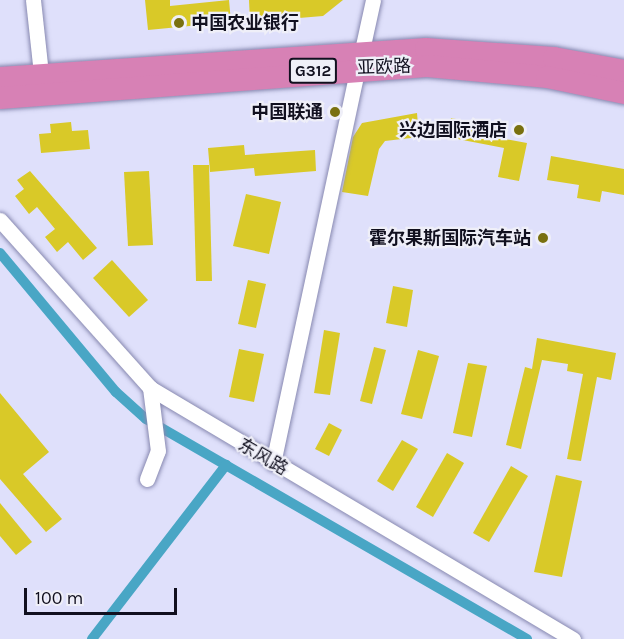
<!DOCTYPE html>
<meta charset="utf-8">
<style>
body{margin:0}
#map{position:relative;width:624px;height:639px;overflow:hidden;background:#dfe0fb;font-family:Karla,"Noto Sans SC",sans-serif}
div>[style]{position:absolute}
.canal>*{height:10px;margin:-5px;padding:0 5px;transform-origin:5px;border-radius:5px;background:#49a6c5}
.building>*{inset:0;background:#d9c928}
.roads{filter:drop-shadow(0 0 2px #8788b0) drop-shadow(0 0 2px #8788b0)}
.minor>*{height:15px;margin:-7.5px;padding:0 7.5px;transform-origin:7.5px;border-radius:7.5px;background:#fff}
.highway>*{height:22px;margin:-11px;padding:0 11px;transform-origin:11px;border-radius:11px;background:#d781b5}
.dots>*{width:16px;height:16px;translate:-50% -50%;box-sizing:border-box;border:3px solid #efeff8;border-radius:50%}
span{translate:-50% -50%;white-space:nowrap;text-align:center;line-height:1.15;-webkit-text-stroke:4.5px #efeff8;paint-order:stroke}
.shield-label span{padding:2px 4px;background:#efeff8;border:2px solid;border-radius:4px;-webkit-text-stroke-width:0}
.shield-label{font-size:16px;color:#11101f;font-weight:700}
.poi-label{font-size:18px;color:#11101f;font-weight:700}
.left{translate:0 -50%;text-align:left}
.right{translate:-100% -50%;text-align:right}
.street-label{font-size:18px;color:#11101f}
.scale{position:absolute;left:24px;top:588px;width:153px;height:27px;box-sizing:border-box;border:3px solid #11101f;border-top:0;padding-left:8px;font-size:18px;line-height:21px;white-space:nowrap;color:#11101f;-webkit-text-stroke:4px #efeff8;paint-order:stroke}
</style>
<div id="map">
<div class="canal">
<i style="left:0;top:253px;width:181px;rotate:50.2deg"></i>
<i style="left:116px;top:392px;width:40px;rotate:42deg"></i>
<i style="left:146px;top:419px;width:440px;rotate:30deg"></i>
<i style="left:92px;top:639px;width:220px;rotate:-52.4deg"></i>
</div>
<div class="building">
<i style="clip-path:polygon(145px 0,170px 0,170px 6px,229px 0,231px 22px,148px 30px)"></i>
<i style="clip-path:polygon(249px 0,343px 0,323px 16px,250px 22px)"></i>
<i style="clip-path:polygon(417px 113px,419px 137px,385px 141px,379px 149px,368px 196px,342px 192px,353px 137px,362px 123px)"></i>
<i style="clip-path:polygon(451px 118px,501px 128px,499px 138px,527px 143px,519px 181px,498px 177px,504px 148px,447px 137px)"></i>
<i style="clip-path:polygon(71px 122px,72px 131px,88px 130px,90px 149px,41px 153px,39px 134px,51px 133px,50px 124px)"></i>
<i style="clip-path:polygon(244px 145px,245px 155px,315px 150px,316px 171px,255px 176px,254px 168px,210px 172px,208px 148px)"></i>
<i style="clip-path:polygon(551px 156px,624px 169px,624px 195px,602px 191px,600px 202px,577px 198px,579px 185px,547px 180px)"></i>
<i style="clip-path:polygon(193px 165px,209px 165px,212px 281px,196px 281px)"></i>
<i style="clip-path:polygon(30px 171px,97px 248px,83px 260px,68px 242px,57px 252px,45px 237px,55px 229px,37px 207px,29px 214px,15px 196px,24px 189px,17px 180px)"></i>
<i style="clip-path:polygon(149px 171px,153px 245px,128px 246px,124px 172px)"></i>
<i style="clip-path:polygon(246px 194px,281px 202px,269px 254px,233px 246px)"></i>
<i style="clip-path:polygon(112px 260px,148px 300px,129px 317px,93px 278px)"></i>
<i style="clip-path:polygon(248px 280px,266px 284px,256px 328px,238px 324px)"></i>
<i style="clip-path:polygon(393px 286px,413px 290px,407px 327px,386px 323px)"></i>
<i style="clip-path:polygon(324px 330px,340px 333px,330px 395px,314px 393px)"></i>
<i style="clip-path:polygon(537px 338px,616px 353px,611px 380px,597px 377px,581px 461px,567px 459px,583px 374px,567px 371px,568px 364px,542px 360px,521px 449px,506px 445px,525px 367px,532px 369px)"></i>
<i style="clip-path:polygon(374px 347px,386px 350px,372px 404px,360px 401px)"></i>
<i style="clip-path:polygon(239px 349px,264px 354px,254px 402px,229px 397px)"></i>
<i style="clip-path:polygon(418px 350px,439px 356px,422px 419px,401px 414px)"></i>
<i style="clip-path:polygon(468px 363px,487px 366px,472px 437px,453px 433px)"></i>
<i style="clip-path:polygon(0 393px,49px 452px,23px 474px,62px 519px,46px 532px,0 479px)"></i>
<i style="clip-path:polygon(329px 423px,342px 430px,329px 456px,315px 449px)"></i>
<i style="clip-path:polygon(402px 440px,418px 449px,393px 491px,377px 481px)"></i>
<i style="clip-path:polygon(447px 453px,464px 463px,433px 517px,416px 507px)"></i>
<i style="clip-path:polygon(511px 466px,528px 476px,489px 542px,473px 533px)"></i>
<i style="clip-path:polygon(556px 475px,582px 481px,562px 577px,534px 572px)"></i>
<i style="clip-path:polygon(0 503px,32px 542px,16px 555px,0 536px)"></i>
</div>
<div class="roads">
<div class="minor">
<i style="left:33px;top:0;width:83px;rotate:83.8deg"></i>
<i style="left:362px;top:50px;width:51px;rotate:-77.6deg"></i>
<i style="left:0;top:220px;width:225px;rotate:48.2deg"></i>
<i style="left:150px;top:388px;width:492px;rotate:30.7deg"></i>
<i style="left:273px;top:463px;width:405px;rotate:-77.9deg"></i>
<i style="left:147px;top:479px;width:30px;rotate:-69deg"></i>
<i style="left:158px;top:451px;width:64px;rotate:-97.2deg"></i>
</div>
<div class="highway">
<i style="left:0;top:78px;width:427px;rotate:-3.9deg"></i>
<i style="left:426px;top:49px;width:128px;rotate:4deg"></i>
<i style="left:554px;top:58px;width:71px;rotate:10.5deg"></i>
<i style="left:0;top:98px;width:428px;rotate:-4.3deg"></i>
<i style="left:427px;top:66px;width:121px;rotate:5.2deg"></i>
<i style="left:547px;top:77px;width:79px;rotate:11.7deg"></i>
</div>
</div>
<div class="dots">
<i style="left:179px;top:23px;background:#79700f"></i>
<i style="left:335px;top:112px;background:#79700f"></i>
<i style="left:519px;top:130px;background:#79700f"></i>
<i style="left:543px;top:238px;background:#79700f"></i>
</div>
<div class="shield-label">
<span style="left:313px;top:71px">G312</span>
</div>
<div class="poi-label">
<span class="left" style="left:191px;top:23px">中国农业银行</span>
<span class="right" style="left:323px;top:112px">中国联通</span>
<span class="right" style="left:507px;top:130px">兴边国际酒店</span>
<span class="right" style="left:531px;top:238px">霍尔果斯国际汽车站</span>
</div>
<div class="street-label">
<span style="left:384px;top:67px;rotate:-2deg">亚欧路</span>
<span style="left:263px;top:457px;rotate:30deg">东风路</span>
</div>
<div class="scale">100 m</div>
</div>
